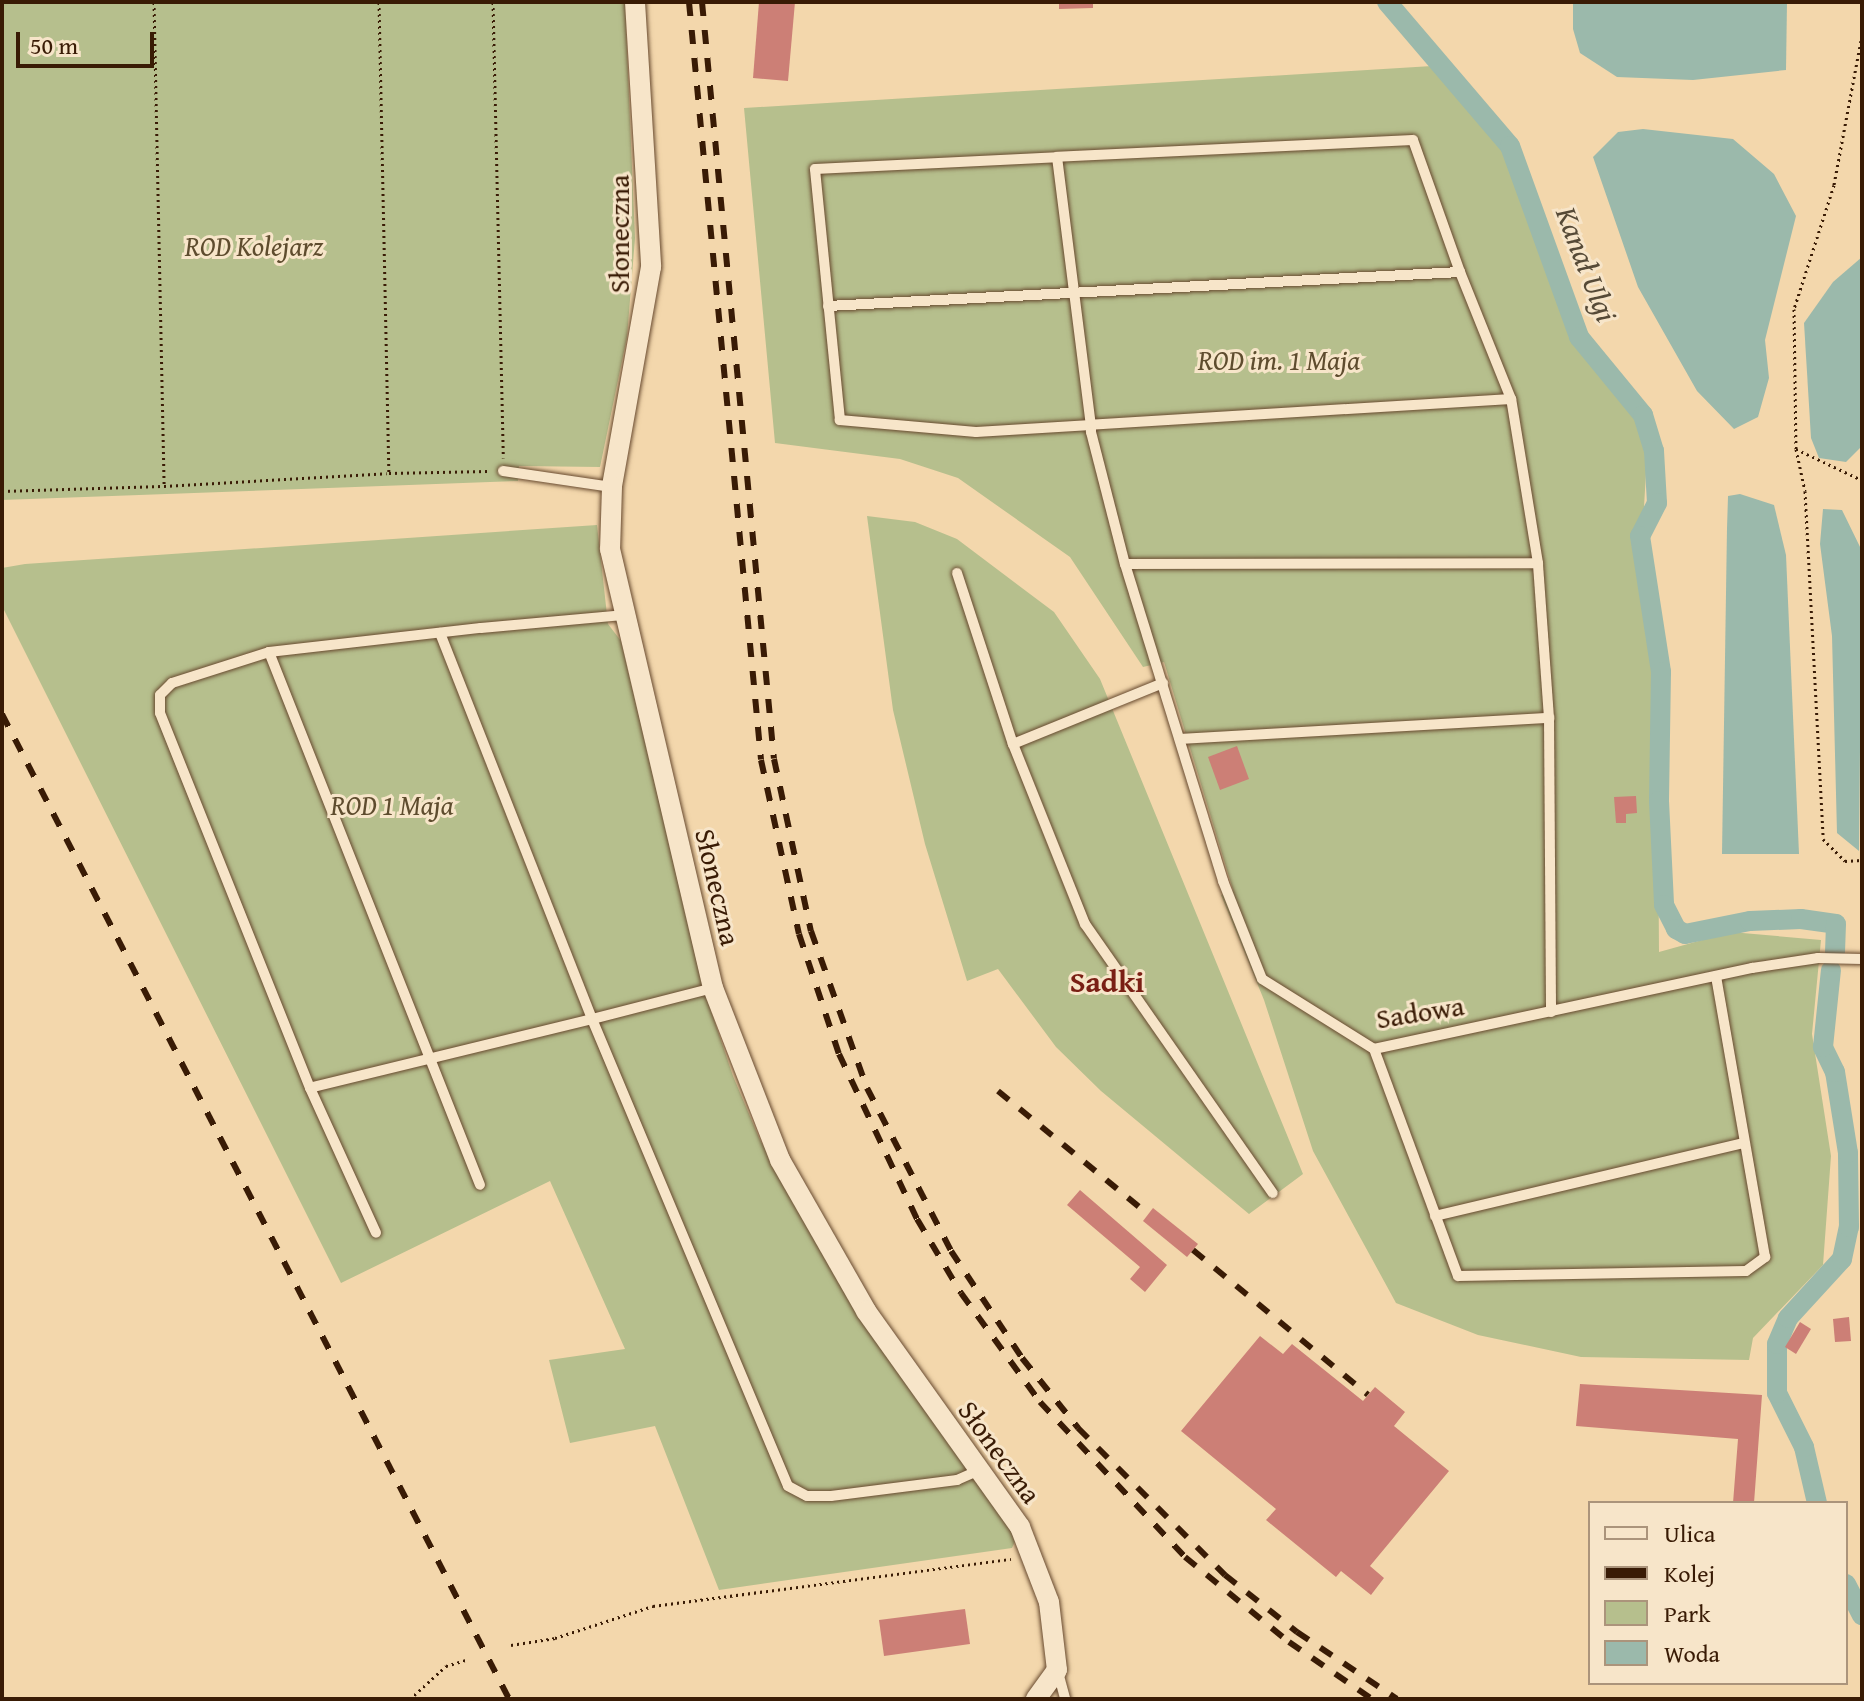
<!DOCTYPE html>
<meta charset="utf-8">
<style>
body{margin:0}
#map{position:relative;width:1864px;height:1701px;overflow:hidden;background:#f3d7ac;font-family:"Gentium Book Plus",serif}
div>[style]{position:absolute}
.green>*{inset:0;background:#b6bf8d}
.water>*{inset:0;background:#9bb9ab}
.canal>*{height:20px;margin:-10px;padding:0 10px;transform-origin:10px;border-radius:10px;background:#9bb9ab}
.building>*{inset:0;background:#cc7f76}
.path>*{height:3px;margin-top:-1.5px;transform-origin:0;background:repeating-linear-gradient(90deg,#391b05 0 2px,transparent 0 6px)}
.roads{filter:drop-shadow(0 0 2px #684a2f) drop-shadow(0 0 2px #684a2f)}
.lane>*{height:10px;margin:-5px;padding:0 5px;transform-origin:5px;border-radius:5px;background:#f7e5c9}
.street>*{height:20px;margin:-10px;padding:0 10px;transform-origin:10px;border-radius:10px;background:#f7e5c9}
.rail>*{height:6px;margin-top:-3px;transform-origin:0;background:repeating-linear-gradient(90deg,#391b05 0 14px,transparent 0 28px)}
span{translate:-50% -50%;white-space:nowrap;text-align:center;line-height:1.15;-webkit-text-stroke:6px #f7e5c9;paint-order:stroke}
.street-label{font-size:28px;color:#391b05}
.park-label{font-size:28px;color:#5e4c2e;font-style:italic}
.water-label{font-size:30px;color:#564a37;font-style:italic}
.neighbourhood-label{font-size:30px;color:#7a1f14;font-weight:700}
.frame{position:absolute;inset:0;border:4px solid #391b05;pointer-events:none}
.legend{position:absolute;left:1588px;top:1501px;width:260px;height:184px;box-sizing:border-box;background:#f7e5c9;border:2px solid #ab947b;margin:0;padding:10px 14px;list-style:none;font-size:24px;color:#391b05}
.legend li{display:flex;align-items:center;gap:16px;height:40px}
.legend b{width:40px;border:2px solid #ab947b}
.scale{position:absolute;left:16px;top:32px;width:138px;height:36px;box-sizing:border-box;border:4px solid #391b05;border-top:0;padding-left:10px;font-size:24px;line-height:28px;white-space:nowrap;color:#391b05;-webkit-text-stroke:6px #f7e5c9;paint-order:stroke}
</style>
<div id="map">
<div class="green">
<i style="clip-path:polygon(2px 2px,625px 2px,635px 238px,627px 337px,600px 467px,519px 466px,518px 481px,2px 500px)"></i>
<i style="clip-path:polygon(1432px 66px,1510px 154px,1575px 342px,1637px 410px,1648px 439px,1641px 558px,1657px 673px,1659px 952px,1731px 932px,1821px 940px,1812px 1034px,1831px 1156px,1823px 1265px,1753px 1338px,1749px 1360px,1581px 1357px,1478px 1335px,1396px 1303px,1313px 1151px,1264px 1000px,1221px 895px,1233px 890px,1164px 662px,1143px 667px,1070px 557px,958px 478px,900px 459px,775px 443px,744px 108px)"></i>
<i style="clip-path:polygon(867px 516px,915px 522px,957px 539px,1054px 612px,1100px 679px,1303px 1174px,1249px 1214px,1101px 1091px,1056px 1047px,998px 969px,967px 981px,925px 844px,893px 710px)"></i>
<i style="clip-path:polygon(597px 525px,608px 624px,621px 641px,704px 990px,733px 1076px,760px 1140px,869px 1328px,1018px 1535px,1012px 1548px,719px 1590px,655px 1426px,570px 1443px,549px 1360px,625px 1349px,550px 1181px,341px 1283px,2px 606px,2px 568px,25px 564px)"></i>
</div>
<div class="water">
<i style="clip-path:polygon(1573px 2px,1787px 2px,1786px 70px,1693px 80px,1617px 77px,1580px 53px,1573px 29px)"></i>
<i style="clip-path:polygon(1643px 129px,1733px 139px,1774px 174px,1796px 216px,1765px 340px,1769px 378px,1758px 417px,1734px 429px,1697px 391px,1638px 287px,1593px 157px,1618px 132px)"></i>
<i style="clip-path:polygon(1862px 257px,1862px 446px,1846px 462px,1819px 458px,1811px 438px,1804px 323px,1833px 282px)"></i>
<i style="clip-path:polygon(1740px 494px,1774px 505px,1786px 555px,1799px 854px,1722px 854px,1727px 528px,1728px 496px)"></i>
<i style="clip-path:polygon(1823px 509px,1842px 510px,1862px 551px,1859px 851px,1837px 833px,1832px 636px,1820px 544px)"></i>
</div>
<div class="canal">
<i style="left:1387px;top:2px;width:189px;rotate:49.5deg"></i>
<i style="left:1510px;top:146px;width:203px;rotate:70.1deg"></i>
<i style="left:1579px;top:337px;width:101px;rotate:50.6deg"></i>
<i style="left:1643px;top:415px;width:38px;rotate:73deg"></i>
<i style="left:1654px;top:451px;width:52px;rotate:86.7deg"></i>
<i style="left:1657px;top:503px;width:37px;rotate:117deg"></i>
<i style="left:1640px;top:536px;width:138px;rotate:81.2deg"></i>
<i style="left:1661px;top:672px;width:129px;rotate:90.9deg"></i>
<i style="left:1659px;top:801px;width:104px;rotate:87.2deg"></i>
<i style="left:1664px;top:905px;width:27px;rotate:63deg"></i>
<i style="left:1676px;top:929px;width:10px;rotate:29deg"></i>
<i style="left:1685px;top:934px;width:66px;rotate:-11.3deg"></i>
<i style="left:1750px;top:921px;width:51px;rotate:-2.2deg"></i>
<i style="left:1801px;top:919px;width:35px;rotate:8deg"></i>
<i style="left:1836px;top:924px;width:28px;rotate:92deg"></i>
<i style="left:1817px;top:1503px;width:57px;rotate:-103.1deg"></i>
<i style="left:1804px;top:1447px;width:60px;rotate:-116.6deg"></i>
<i style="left:1777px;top:1393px;width:49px;rotate:-90deg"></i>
<i style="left:1777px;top:1344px;width:28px;rotate:-67deg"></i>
<i style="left:1788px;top:1318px;width:80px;rotate:-47.5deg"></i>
<i style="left:1842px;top:1259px;width:33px;rotate:-78deg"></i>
<i style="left:1849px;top:1227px;width:74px;rotate:-90.8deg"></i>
<i style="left:1848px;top:1153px;width:82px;rotate:-99.1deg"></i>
<i style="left:1835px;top:1072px;width:28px;rotate:-116deg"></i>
<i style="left:1823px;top:1047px;width:77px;rotate:-84.1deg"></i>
<i style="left:1846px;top:1584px;width:35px;rotate:63deg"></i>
</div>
<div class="building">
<i style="clip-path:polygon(759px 2px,795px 2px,788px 81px,753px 78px)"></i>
<i style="clip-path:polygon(1059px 2px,1093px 2px,1093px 8px,1059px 9px)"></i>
<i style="clip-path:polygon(1237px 746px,1249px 779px,1220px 790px,1208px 757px)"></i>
<i style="clip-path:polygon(1636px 796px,1637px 813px,1626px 814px,1626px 823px,1616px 823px,1614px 797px)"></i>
<i style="clip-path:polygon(1080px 1190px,1167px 1265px,1145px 1292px,1130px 1279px,1140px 1267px,1067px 1205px)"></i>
<i style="clip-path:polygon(1153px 1208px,1198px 1244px,1187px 1257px,1143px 1221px)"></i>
<i style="clip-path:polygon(1849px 1317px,1851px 1341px,1835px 1342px,1833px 1319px)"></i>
<i style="clip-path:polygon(1800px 1322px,1811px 1329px,1796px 1354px,1785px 1347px)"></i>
<i style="clip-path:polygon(1260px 1336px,1283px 1354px,1292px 1344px,1363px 1401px,1375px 1387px,1405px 1412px,1394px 1426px,1449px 1471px,1370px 1566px,1384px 1578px,1371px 1595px,1341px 1571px,1336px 1577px,1266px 1520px,1276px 1509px,1181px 1431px)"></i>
<i style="clip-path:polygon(1580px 1384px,1762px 1395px,1754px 1503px,1733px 1503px,1738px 1439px,1576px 1426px)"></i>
<i style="clip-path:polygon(965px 1609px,970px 1644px,884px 1656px,879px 1620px)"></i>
</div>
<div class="path">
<i style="left:154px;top:2px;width:484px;rotate:88.8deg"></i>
<i style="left:164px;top:486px;width:223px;rotate:-3.3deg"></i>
<i style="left:379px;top:2px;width:471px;rotate:88.8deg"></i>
<i style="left:389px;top:473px;width:99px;rotate:-1.2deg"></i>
<i style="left:493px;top:2px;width:456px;rotate:88.7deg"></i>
<i style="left:1862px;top:35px;width:153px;rotate:100.6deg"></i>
<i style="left:1834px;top:185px;width:130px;rotate:107.9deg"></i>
<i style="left:1794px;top:309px;width:140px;rotate:89.2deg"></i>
<i style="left:1796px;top:449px;width:73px;rotate:25.2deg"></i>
<i style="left:1796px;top:449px;width:43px;rotate:77.9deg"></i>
<i style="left:1805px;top:491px;width:348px;rotate:87deg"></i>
<i style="left:1823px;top:839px;width:31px;rotate:45deg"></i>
<i style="left:1845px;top:861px;width:17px;rotate:-3deg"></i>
<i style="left:2px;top:491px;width:160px;rotate:-1.8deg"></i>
<i style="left:511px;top:1645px;width:45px;rotate:-9deg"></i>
<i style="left:555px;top:1638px;width:103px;rotate:-18.1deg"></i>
<i style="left:653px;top:1606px;width:361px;rotate:-7.5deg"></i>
<i style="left:410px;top:1699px;width:49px;rotate:-42.5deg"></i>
<i style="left:446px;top:1666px;width:21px;rotate:-17deg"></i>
</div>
<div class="roads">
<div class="lane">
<i style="left:1460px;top:272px;width:137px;rotate:68.1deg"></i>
<i style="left:1511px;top:399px;width:421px;rotate:176.5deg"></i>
<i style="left:1091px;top:425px;width:115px;rotate:176.5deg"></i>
<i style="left:976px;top:432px;width:137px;rotate:-175deg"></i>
<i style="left:840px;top:420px;width:252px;rotate:-95.7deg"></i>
<i style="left:815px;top:169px;width:242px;rotate:-2.8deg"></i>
<i style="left:1057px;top:157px;width:270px;rotate:82.8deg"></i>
<i style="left:1091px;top:425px;width:7px;rotate:90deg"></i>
<i style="left:1091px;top:432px;width:136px;rotate:75.6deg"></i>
<i style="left:1125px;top:564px;width:332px;rotate:72.8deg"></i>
<i style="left:1223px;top:881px;width:105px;rotate:68.3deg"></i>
<i style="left:1262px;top:979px;width:132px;rotate:32deg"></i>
<i style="left:1374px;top:1049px;width:387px;rotate:-12.1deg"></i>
<i style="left:1752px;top:968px;width:67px;rotate:-8.6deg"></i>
<i style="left:1818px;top:958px;width:44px;rotate:1.3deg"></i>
<i style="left:828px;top:306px;width:633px;rotate:-3.08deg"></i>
<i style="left:1460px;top:272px;width:140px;rotate:-109.6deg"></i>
<i style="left:1413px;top:140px;width:356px;rotate:177.3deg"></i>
<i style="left:503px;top:471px;width:110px;rotate:8.4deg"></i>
<i style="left:1125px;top:564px;width:413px;rotate:-0.1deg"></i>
<i style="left:1538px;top:563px;width:166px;rotate:-99.3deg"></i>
<i style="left:957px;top:573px;width:180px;rotate:71.9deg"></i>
<i style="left:1013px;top:744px;width:194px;rotate:68.2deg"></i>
<i style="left:1085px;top:924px;width:328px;rotate:55.1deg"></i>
<i style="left:440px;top:633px;width:415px;rotate:68.5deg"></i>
<i style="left:592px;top:1019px;width:290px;rotate:166.3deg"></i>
<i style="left:310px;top:1088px;width:404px;rotate:-111.8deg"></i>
<i style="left:160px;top:713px;width:18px;rotate:-90deg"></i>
<i style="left:160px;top:695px;width:17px;rotate:-45deg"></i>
<i style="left:172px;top:683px;width:102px;rotate:-17.7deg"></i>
<i style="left:269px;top:652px;width:213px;rotate:-6.5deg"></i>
<i style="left:481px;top:628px;width:145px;rotate:-5.2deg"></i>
<i style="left:269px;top:652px;width:573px;rotate:68.4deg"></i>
<i style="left:1549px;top:718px;width:294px;rotate:89.6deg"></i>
<i style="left:1180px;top:739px;width:370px;rotate:-3.3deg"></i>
<i style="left:1549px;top:718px;width:155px;rotate:-94.1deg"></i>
<i style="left:1013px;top:744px;width:162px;rotate:-22.1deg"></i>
<i style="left:713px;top:988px;width:125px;rotate:165.6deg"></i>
<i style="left:592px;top:1019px;width:506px;rotate:67.23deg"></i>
<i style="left:788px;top:1486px;width:21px;rotate:28deg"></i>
<i style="left:807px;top:1496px;width:24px"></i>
<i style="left:831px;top:1496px;width:127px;rotate:-7.2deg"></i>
<i style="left:957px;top:1480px;width:24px;rotate:-24deg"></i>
<i style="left:1374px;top:1049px;width:242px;rotate:69.7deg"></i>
<i style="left:1458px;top:1276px;width:288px;rotate:-1deg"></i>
<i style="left:1746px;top:1271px;width:24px;rotate:-36deg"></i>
<i style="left:1765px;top:1257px;width:285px;rotate:-99.9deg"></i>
<i style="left:310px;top:1088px;width:159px;rotate:65.5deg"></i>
<i style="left:1435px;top:1216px;width:318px;rotate:-13.3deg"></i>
<i style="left:1058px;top:1672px;width:28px;rotate:75deg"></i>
</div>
<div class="street">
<i style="left:635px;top:2px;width:265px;rotate:86.5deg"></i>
<i style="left:651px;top:267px;width:223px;rotate:100.1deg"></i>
<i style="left:612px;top:487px;width:62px;rotate:91.8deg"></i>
<i style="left:610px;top:549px;width:451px;rotate:76.8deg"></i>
<i style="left:713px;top:988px;width:185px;rotate:68.7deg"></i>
<i style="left:780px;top:1160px;width:174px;rotate:60.3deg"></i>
<i style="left:866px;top:1311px;width:265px;rotate:54.5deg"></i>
<i style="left:1020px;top:1527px;width:80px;rotate:68.9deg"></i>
<i style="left:1049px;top:1602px;width:68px;rotate:83.3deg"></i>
<i style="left:1057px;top:1670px;width:36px;rotate:126deg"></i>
</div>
</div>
<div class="rail">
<i style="left:689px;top:2px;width:761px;rotate:84.57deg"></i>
<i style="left:761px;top:760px;width:178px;rotate:77.7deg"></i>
<i style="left:799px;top:934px;width:126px;rotate:71.6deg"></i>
<i style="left:839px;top:1054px;width:183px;rotate:64.7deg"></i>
<i style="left:917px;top:1219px;width:86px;rotate:59.3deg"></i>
<i style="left:961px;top:1293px;width:135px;rotate:54.1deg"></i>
<i style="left:1040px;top:1402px;width:212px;rotate:46.9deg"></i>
<i style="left:1185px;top:1557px;width:134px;rotate:39.3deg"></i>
<i style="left:1289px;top:1642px;width:101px;rotate:34.5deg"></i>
<i style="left:702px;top:2px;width:760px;rotate:84.57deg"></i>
<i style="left:774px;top:759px;width:176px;rotate:77.9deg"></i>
<i style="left:811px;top:931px;width:167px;rotate:70.4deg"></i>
<i style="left:867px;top:1088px;width:183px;rotate:62.7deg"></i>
<i style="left:951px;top:1251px;width:128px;rotate:56.4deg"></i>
<i style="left:1022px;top:1358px;width:90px;rotate:51.3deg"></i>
<i style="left:1078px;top:1428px;width:208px;rotate:45deg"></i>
<i style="left:1225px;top:1575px;width:92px;rotate:38.4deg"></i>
<i style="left:1297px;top:1632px;width:120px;rotate:33.8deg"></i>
<i style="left:2px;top:714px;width:1108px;rotate:62.76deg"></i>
<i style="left:998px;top:1091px;width:194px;rotate:39.4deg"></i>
<i style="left:1193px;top:1250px;width:227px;rotate:39.6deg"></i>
</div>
<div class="street-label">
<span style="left:619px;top:234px;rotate:-90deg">Słoneczna</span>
<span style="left:718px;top:887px;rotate:77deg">Słoneczna</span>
<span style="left:1420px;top:1012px;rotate:-9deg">Sadowa</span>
<span style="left:1000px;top:1452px;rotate:54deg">Słoneczna</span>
</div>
<div class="park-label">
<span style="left:254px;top:246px">ROD Kolejarz</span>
<span style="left:1279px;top:360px">ROD im. 1 Maja</span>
<span style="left:392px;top:805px">ROD 1 Maja</span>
</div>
<div class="water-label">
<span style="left:1587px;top:264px;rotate:69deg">Kanał Ulgi</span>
</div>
<div class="neighbourhood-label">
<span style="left:1107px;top:981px">Sadki</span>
</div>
<div class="frame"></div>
<ul class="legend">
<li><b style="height:10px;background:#f7e5c9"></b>Ulica</li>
<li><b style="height:10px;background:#391b05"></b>Kolej</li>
<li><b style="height:22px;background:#b6bf8d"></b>Park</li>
<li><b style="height:22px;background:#9bb9ab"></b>Woda</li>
</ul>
<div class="scale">50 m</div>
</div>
